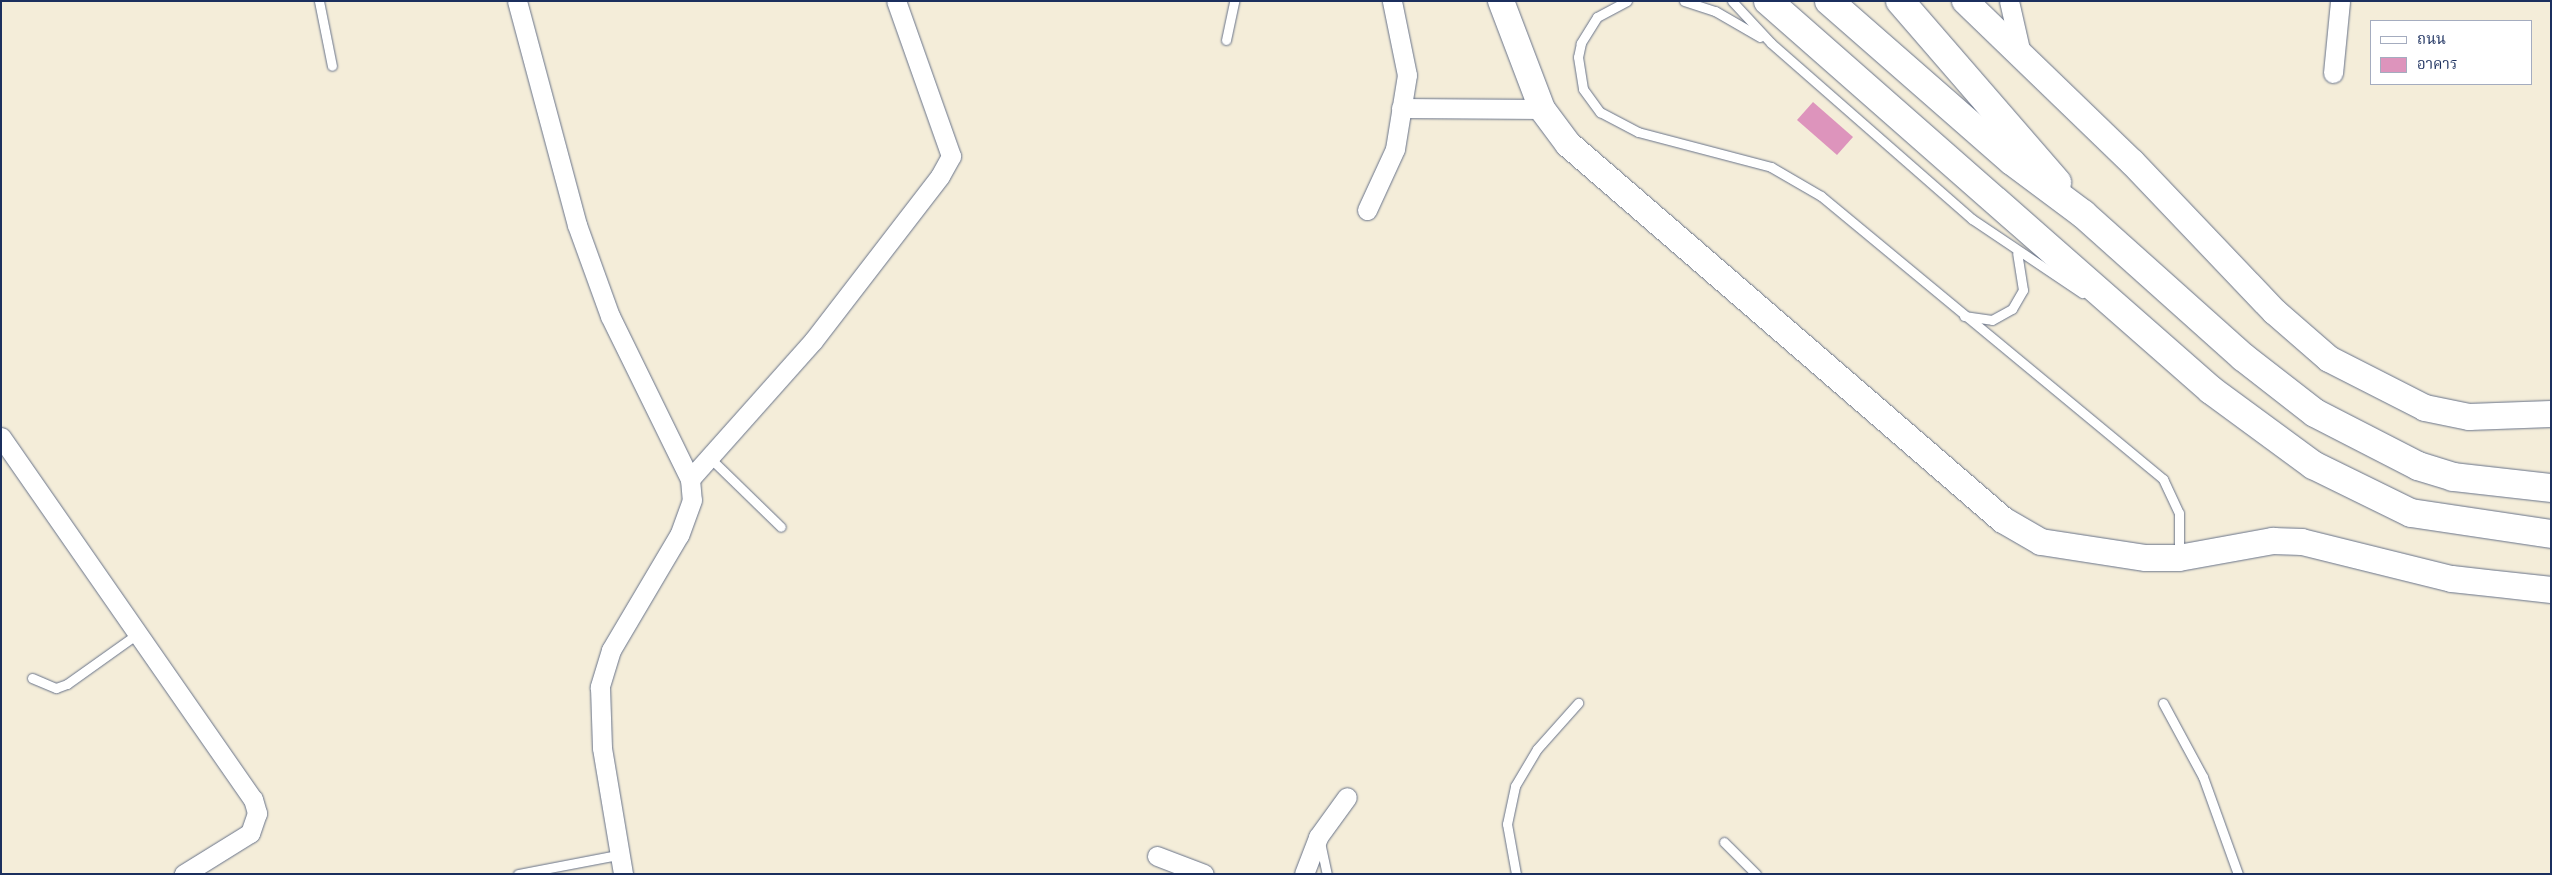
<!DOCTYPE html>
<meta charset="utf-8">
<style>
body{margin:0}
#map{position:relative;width:2552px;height:875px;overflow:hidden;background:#f4edd9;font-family:"IM FELL French Canon","Noto Serif Thai",serif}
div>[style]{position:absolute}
.building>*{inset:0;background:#dd94bc}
.roads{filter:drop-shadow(0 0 1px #677289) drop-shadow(0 0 1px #677289)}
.service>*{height:9px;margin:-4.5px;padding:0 4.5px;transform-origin:4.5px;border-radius:4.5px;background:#fff}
.minor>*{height:19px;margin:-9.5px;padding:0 9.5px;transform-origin:9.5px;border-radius:9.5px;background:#fff}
.secondary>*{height:26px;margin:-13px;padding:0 13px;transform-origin:13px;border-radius:13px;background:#fff}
.motorway>*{height:28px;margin:-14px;padding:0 14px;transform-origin:14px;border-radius:14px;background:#fff}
span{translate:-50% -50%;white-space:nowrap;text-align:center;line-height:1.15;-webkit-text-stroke:5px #fff;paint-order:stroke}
.frame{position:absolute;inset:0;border:2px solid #1b2f5e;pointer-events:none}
.legend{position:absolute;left:2370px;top:20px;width:162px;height:65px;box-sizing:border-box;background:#fff;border:1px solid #a4acbf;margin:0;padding:6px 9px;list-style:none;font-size:15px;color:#1b2f5e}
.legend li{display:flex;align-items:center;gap:10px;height:25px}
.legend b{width:25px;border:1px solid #a4acbf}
</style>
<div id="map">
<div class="building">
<i style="clip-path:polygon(1813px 102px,1853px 137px,1837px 155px,1797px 120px)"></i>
</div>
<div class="roads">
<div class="service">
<i style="left:319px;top:1px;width:66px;rotate:78.7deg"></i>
<i style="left:1627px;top:1px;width:34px;rotate:152deg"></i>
<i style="left:1597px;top:17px;width:31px;rotate:122deg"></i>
<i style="left:1581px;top:43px;width:14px;rotate:102deg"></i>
<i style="left:1578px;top:57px;width:32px;rotate:81deg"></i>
<i style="left:1583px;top:89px;width:29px;rotate:54deg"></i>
<i style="left:1600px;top:112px;width:43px;rotate:27.8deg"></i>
<i style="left:1638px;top:132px;width:138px;rotate:14.7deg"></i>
<i style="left:1771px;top:167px;width:58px;rotate:30.1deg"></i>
<i style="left:1821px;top:196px;width:444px;rotate:39.6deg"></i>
<i style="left:2163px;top:479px;width:38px;rotate:65deg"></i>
<i style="left:2179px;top:513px;width:43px;rotate:90deg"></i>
<i style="left:1684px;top:1px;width:33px;rotate:18deg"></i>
<i style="left:1715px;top:11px;width:52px;rotate:30deg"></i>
<i style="left:1732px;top:1px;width:57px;rotate:47.1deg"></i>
<i style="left:1771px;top:43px;width:267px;rotate:41.2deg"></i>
<i style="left:1972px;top:219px;width:133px;rotate:33.9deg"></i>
<i style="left:1226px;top:40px;width:40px;rotate:-78deg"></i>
<i style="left:1964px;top:316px;width:28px;rotate:8deg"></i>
<i style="left:1992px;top:320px;width:23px;rotate:-29deg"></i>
<i style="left:2012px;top:309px;width:22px;rotate:-60deg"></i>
<i style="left:2023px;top:290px;width:37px;rotate:-99deg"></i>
<i style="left:709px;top:457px;width:100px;rotate:44.2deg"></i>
<i style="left:32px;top:678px;width:26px;rotate:23deg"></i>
<i style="left:56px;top:688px;width:12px;rotate:-20deg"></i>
<i style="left:67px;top:684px;width:86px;rotate:-35.5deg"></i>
<i style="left:2163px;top:703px;width:84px;rotate:61.6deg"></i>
<i style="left:2203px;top:777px;width:103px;rotate:70.2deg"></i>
<i style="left:1320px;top:842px;width:33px;rotate:78deg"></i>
<i style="left:1724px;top:842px;width:45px;rotate:45deg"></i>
<i style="left:518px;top:874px;width:102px;rotate:-10.8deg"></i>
<i style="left:1516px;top:874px;width:51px;rotate:-100.2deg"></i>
<i style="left:1507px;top:824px;width:39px;rotate:-78deg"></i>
<i style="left:1515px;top:786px;width:43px;rotate:-59.3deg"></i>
<i style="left:1537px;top:749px;width:62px;rotate:-48.3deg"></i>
</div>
<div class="minor">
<i style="left:517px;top:1px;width:232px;rotate:75deg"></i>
<i style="left:577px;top:225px;width:97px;rotate:70.1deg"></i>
<i style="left:610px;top:316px;width:182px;rotate:63.9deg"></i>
<i style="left:690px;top:479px;width:21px;rotate:85deg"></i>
<i style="left:692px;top:500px;width:37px;rotate:110deg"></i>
<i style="left:679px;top:535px;width:134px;rotate:120.6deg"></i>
<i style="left:611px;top:650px;width:39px;rotate:107deg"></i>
<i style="left:600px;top:687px;width:61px;rotate:88.1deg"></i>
<i style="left:602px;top:748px;width:128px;rotate:80.5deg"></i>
<i style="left:2009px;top:1px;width:54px;rotate:77.2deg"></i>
<i style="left:2333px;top:73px;width:72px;rotate:-84.4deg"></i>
<i style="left:1401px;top:108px;width:141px;rotate:0.4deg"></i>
<i style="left:1367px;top:210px;width:67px;rotate:-65.3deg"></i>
<i style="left:1395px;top:149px;width:75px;rotate:-80.8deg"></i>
<i style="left:1407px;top:75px;width:76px;rotate:-101.5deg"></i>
<i style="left:1px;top:437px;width:441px;rotate:55.2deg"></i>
<i style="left:253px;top:799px;width:15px;rotate:74deg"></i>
<i style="left:257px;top:813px;width:21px;rotate:109deg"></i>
<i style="left:250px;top:833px;width:78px;rotate:148.2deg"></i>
<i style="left:690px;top:479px;width:185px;rotate:-48.3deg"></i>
<i style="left:813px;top:341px;width:208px;rotate:-52.4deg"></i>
<i style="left:940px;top:176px;width:23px;rotate:-61deg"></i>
<i style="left:951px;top:156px;width:164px;rotate:-109.5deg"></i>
<i style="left:1157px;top:856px;width:50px;rotate:21deg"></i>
<i style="left:1304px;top:874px;width:40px;rotate:-69deg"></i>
<i style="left:1318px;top:837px;width:49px;rotate:-54.1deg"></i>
</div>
<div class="secondary">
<i style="left:1501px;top:1px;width:116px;rotate:69.2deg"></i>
<i style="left:1542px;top:109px;width:44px;rotate:53.4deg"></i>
<i style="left:1568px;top:144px;width:575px;rotate:40.84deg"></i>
<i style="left:2003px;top:520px;width:44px;rotate:30.1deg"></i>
<i style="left:2041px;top:542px;width:106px;rotate:8.7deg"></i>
<i style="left:2146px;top:558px;width:33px"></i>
<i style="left:2179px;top:558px;width:96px;rotate:-10.3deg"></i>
<i style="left:2273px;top:541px;width:29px;rotate:2deg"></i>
<i style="left:2302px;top:542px;width:154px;rotate:13.9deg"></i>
<i style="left:2452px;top:579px;width:100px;rotate:6.3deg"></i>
<i style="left:1965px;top:1px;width:232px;rotate:44deg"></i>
<i style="left:2132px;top:162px;width:207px;rotate:46.4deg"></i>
<i style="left:2275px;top:312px;width:72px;rotate:41deg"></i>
<i style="left:2329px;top:359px;width:108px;rotate:27deg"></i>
<i style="left:2425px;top:408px;width:45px;rotate:11.6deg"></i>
<i style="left:2469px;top:417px;width:82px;rotate:-2.1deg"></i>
</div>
<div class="motorway">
<i style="left:1768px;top:1px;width:590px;rotate:41.29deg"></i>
<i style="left:2211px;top:390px;width:127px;rotate:36.3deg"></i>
<i style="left:2313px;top:465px;width:109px;rotate:26.1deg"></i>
<i style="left:2411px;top:513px;width:142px;rotate:8.5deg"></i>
<i style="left:1829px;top:1px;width:243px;rotate:41.2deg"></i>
<i style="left:2012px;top:161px;width:89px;rotate:36.7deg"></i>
<i style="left:2083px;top:214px;width:215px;rotate:41.8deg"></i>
<i style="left:2243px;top:357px;width:91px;rotate:37.9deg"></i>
<i style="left:2315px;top:413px;width:116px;rotate:27.2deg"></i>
<i style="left:2418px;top:466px;width:37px;rotate:17deg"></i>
<i style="left:2453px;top:477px;width:99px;rotate:6.4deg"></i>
<i style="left:1900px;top:1px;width:240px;rotate:49.1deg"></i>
</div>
</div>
<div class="frame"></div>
<ul class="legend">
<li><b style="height:6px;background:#fff"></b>ถนน</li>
<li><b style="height:14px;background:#dd94bc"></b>อาคาร</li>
</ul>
</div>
